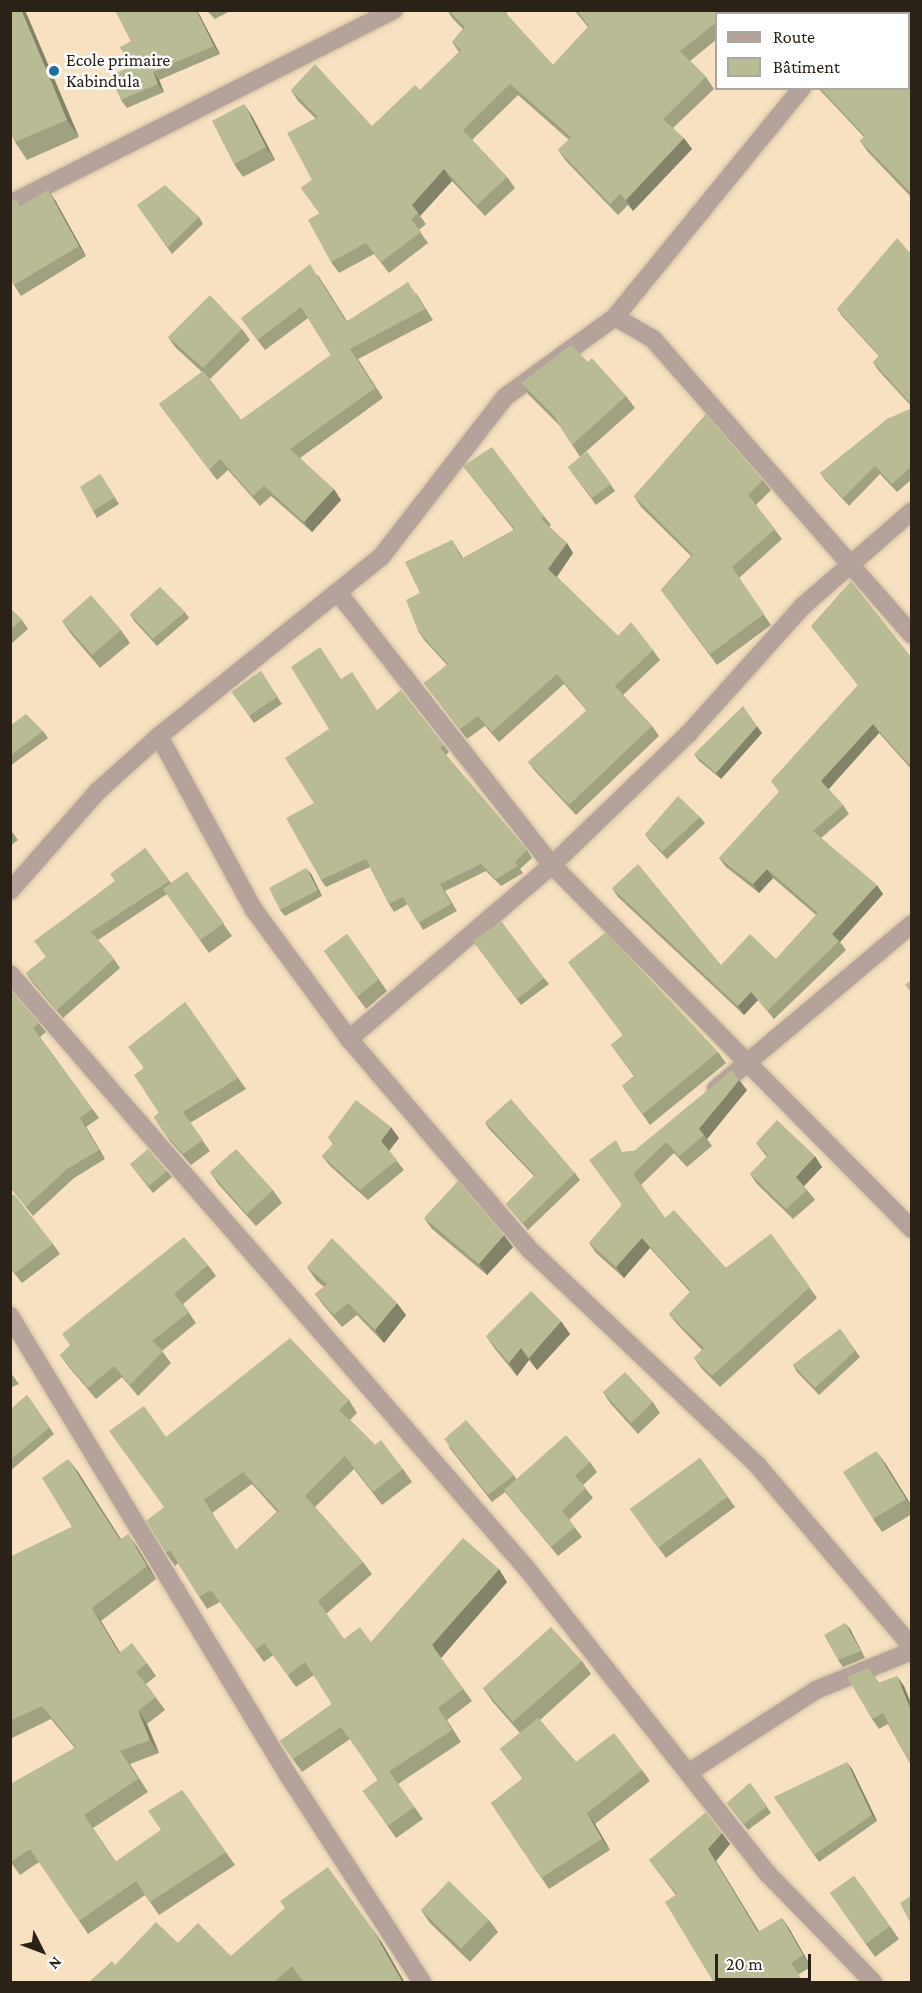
<!DOCTYPE html>
<meta charset="utf-8">
<style>
body{margin:0}
#map{position:relative;width:922px;height:1993px;overflow:hidden;background:#f7e1c1;font-family:"Crimson Pro",serif}
div>[style]{position:absolute}
.roads{filter:drop-shadow(0 0 2px #d2bfa2) drop-shadow(0 0 2px #d2bfa2)}
.street>*{height:18px;margin:-9px;padding:0 9px;transform-origin:9px;border-radius:9px;background:#b4a29b}
.wall>*{inset:0;background:#9fa180}
.shaded-wall>*{inset:0;background:#828368}
.building>*{inset:0;background:#b9bb95}
.dots>*{width:16px;height:16px;translate:-50% -50%;box-sizing:border-box;border:3px solid #fff;border-radius:50%}
span{translate:-50% -50%;white-space:nowrap;text-align:center;line-height:1.15;-webkit-text-stroke:5px #fff;paint-order:stroke}
.poi-label{font-size:18px;color:#2a2216}
.left{translate:0 -50%;text-align:left}
.frame{position:absolute;inset:0;border:12px solid #2a2216;pointer-events:none}
.legend{position:absolute;left:715px;top:12px;width:195px;height:78px;box-sizing:border-box;background:#fff;border:2px solid #aaa7a2;margin:0;padding:8px 10px;list-style:none;font-size:18px;color:#2a2216}
.legend li{display:flex;align-items:center;gap:12px;height:30px}
.legend b{width:30px;border:2px solid #aaa7a2}
.north{position:absolute;left:12px;top:1921px;width:60px;height:60px;-webkit-text-stroke:4px #fff;paint-order:stroke;rotate:132deg;font-size:16px;font-weight:700;line-height:24px;text-align:center;color:#2a2216}
.north::after{content:'';display:block;margin:auto;width:21px;height:27px;background:#2a2216;clip-path:polygon(50% 0,100% 100%,50% 72%,0 100%)}
.scale{position:absolute;left:715px;top:1954px;width:96px;height:27px;box-sizing:border-box;border:3px solid #2a2216;border-top:0;padding-left:8px;font-size:18px;line-height:21px;white-space:nowrap;color:#2a2216;-webkit-text-stroke:4px #fff;paint-order:stroke}
</style>
<div id="map">
<div class="roads">
<div class="street">
<i style="left:10px;top:204px;width:430px;rotate:-26.8deg"></i>
<i style="left:615px;top:317px;width:296px;rotate:-50.8deg"></i>
<i style="left:340px;top:595px;width:343px;rotate:51.9deg"></i>
<i style="left:552px;top:865px;width:512px;rotate:45.32deg"></i>
<i style="left:159px;top:736px;width:198px;rotate:61.4deg"></i>
<i style="left:254px;top:910px;width:160px;rotate:53.6deg"></i>
<i style="left:349px;top:1039px;width:279px;rotate:49.4deg"></i>
<i style="left:531px;top:1251px;width:313px;rotate:43.4deg"></i>
<i style="left:758px;top:1466px;width:238px;rotate:49.6deg"></i>
<i style="left:10px;top:891px;width:133px;rotate:-48.7deg"></i>
<i style="left:98px;top:791px;width:82px;rotate:-42deg"></i>
<i style="left:159px;top:736px;width:285px;rotate:-38.9deg"></i>
<i style="left:381px;top:557px;width:202px;rotate:-52.2deg"></i>
<i style="left:505px;top:397px;width:136px;rotate:-36deg"></i>
<i style="left:615px;top:317px;width:44px;rotate:30.1deg"></i>
<i style="left:653px;top:339px;width:393px;rotate:48.8deg"></i>
<i style="left:10px;top:974px;width:788px;rotate:49.01deg"></i>
<i style="left:527px;top:1569px;width:390px;rotate:51.7deg"></i>
<i style="left:769px;top:1875px;width:149px;rotate:45.8deg"></i>
<i style="left:349px;top:1039px;width:267px;rotate:-40.6deg"></i>
<i style="left:552px;top:865px;width:190px;rotate:-43.9deg"></i>
<i style="left:689px;top:733px;width:172px;rotate:-48.1deg"></i>
<i style="left:804px;top:605px;width:143px;rotate:-41deg"></i>
<i style="left:716px;top:1089px;width:256px;rotate:-40.1deg"></i>
<i style="left:10px;top:1316px;width:537px;rotate:58.8deg"></i>
<i style="left:288px;top:1775px;width:247px;rotate:57.1deg"></i>
<i style="left:691px;top:1771px;width:149px;rotate:-32.9deg"></i>
<i style="left:816px;top:1690px;width:104px;rotate:-22.1deg"></i>
</div>
</div>
<div class="wall">
<i style="clip-path:polygon(10px 10px,79px 137px,27px 160px,15px 142px)"></i>
<i style="clip-path:polygon(115px 10px,197px 10px,220px 54px,159px 80px,164px 92px,127px 108px,121px 100px,131px 66px,131px 41px)"></i>
<i style="clip-path:polygon(206px 10px,232px 10px,215px 19px)"></i>
<i style="clip-path:polygon(447px 10px,508px 10px,506px 14px,553px 65px,588px 27px,574px 10px,866px 10px,865px 12px,866px 14px,717px 14px,717px 39px,690px 61px,706px 77px,714px 89px,673px 128px,692px 149px,633px 211px,628px 205px,618px 215px,566px 161px,558px 150px,569px 140px,518px 95px,472px 140px,507px 177px,515px 188px,485px 216px,452px 181px,420px 216px,426px 224px,419px 230px,428px 243px,389px 273px,374px 254px,339px 273px,331px 262px,320px 214px,301px 188px,312px 180px,315px 118px,298px 101px,291px 90px,372px 126px,420px 90px,459px 52px,452px 42px,463px 29px,453px 19px)"></i>
<i style="clip-path:polygon(912px 10px,912px 198px,868px 152px,860px 141px,864px 137px,818px 88px,909px 88px)"></i>
<i style="clip-path:polygon(252px 116px,275px 160px,243px 177px,234px 164px)"></i>
<i style="clip-path:polygon(17px 199px,21px 205px,55px 200px,86px 256px,21px 296px,14px 285px)"></i>
<i style="clip-path:polygon(137px 205px,199px 217px,203px 224px,172px 254px)"></i>
<i style="clip-path:polygon(912px 255px,912px 407px,878px 370px,873px 362px,879px 356px,842px 316px,837px 309px)"></i>
<i style="clip-path:polygon(318px 275px,347px 321px,416px 293px,433px 320px,358px 359px,383px 398px,300px 458px,341px 500px,312px 532px,271px 496px,260px 506px,228px 470px,217px 480px,159px 404px,202px 372px,175px 347px,168px 337px,242px 329px,250px 340px,210px 379px,208px 377px,241px 420px,331px 355px,308px 318px,265px 350px,241px 318px)"></i>
<i style="clip-path:polygon(588px 362px,626px 396px,635px 408px,580px 457px,560px 426px,529px 395px,521px 383px)"></i>
<i style="clip-path:polygon(912px 408px,912px 479px,897px 492px,880px 474px,849px 506px,826px 481px,820px 473px)"></i>
<i style="clip-path:polygon(587px 452px,615px 491px,596px 505px,568px 467px)"></i>
<i style="clip-path:polygon(463px 466px,544px 516px,551px 525px,549px 527px,567px 543px,573px 553px,557px 577px,618px 636px,653px 650px,660px 660px,623px 695px,652px 726px,659px 736px,576px 815px,535px 771px,528px 762px,587px 711px,564px 684px,499px 742px,485px 726px,467px 739px,424px 683px,447px 665px,425px 641px,418px 631px,420px 593px,452px 540px,463px 558px,514px 530px)"></i>
<i style="clip-path:polygon(100px 474px,119px 504px,97px 518px,93px 511px)"></i>
<i style="clip-path:polygon(763px 480px,771px 490px,756px 505px,782px 539px,739px 578px,771px 625px,717px 665px,661px 590px,691px 556px,641px 507px,634px 496px)"></i>
<i style="clip-path:polygon(10px 608px,22px 620px,28px 629px,10px 645px)"></i>
<i style="clip-path:polygon(185px 612px,189px 618px,157px 646px,134px 621px,130px 614px)"></i>
<i style="clip-path:polygon(62px 621px,121px 630px,130px 643px,100px 668px,71px 634px)"></i>
<i style="clip-path:polygon(811px 626px,912px 658px,912px 770px,879px 733px,828px 789px,843px 805px,849px 814px,821px 838px,883px 894px,840px 942px,846px 950px,774px 1019px,758px 1000px,744px 1015px,618px 897px,612px 888px,721px 965px,776px 959px,816px 915px,773px 878px,759px 893px,726px 867px,719px 858px,779px 792px,858px 685px)"></i>
<i style="clip-path:polygon(261px 671px,282px 704px,254px 723px,232px 692px)"></i>
<i style="clip-path:polygon(341px 679px,377px 710px,444px 745px,449px 752px,446px 755px,527px 850px,532px 858px,520px 869px,523px 873px,501px 886px,486px 871px,445px 891px,457px 911px,423px 930px,408px 904px,394px 912px,389px 904px,370px 867px,326px 887px,321px 880px,314px 803px)"></i>
<i style="clip-path:polygon(10px 726px,43px 731px,48px 738px,10px 766px)"></i>
<i style="clip-path:polygon(762px 733px,721px 779px,699px 761px,694px 754px)"></i>
<i style="clip-path:polygon(700px 817px,705px 823px,667px 859px,650px 841px,645px 834px)"></i>
<i style="clip-path:polygon(10px 829px,18px 840px,10px 846px)"></i>
<i style="clip-path:polygon(145px 848px,171px 883px,187px 872px,232px 936px,209px 953px,167px 894px,98px 940px,114px 959px,120px 968px,63px 1018px,32px 982px,26px 973px,46px 957px)"></i>
<i style="clip-path:polygon(311px 874px,322px 896px,285px 916px,280px 910px)"></i>
<i style="clip-path:polygon(347px 934px,387px 991px,366px 1009px,324px 951px)"></i>
<i style="clip-path:polygon(473px 941px,544px 978px,549px 984px,521px 1005px)"></i>
<i style="clip-path:polygon(568px 962px,718px 1052px,726px 1063px,650px 1125px,622px 1086px,634px 1076px,611px 1045px,623px 1035px)"></i>
<i style="clip-path:polygon(10px 990px,39px 1023px,46px 1032px,40px 1037px,99px 1118px,86px 1127px,105px 1159px,74px 1178px,33px 1216px,10px 1187px)"></i>
<i style="clip-path:polygon(185px 1002px,246px 1089px,190px 1123px,210px 1151px,191px 1165px,170px 1141px,154px 1117px,159px 1113px,143px 1068px)"></i>
<i style="clip-path:polygon(747px 1090px,707px 1139px,712px 1146px,687px 1167px,674px 1153px,641px 1185px,665px 1218px,726px 1268px,771px 1234px,817px 1298px,720px 1387px,702px 1369px,694px 1358px,702px 1350px,677px 1324px,669px 1314px,690px 1292px,650px 1248px,624px 1278px,596px 1253px,589px 1243px,622px 1205px,624px 1152px,634px 1151px)"></i>
<i style="clip-path:polygon(485px 1122px,575px 1173px,580px 1180px,528px 1230px,506px 1204px,534px 1176px,489px 1129px)"></i>
<i style="clip-path:polygon(328px 1137px,399px 1138px,389px 1151px,404px 1170px,368px 1200px,330px 1166px,322px 1156px,333px 1144px)"></i>
<i style="clip-path:polygon(756px 1143px,822px 1167px,804px 1186px,815px 1200px,793px 1219px,757px 1184px,750px 1174px,767px 1157px)"></i>
<i style="clip-path:polygon(130px 1164px,167px 1171px,172px 1177px,153px 1193px)"></i>
<i style="clip-path:polygon(210px 1172px,273px 1190px,282px 1203px,256px 1226px,219px 1185px)"></i>
<i style="clip-path:polygon(10px 1197px,53px 1244px,60px 1254px,22px 1283px,10px 1268px)"></i>
<i style="clip-path:polygon(424px 1218px,513px 1247px,487px 1275px,432px 1229px)"></i>
<i style="clip-path:polygon(208px 1265px,216px 1276px,183px 1304px,196px 1323px,162px 1351px,171px 1363px,138px 1396px,122px 1377px,96px 1399px,68px 1366px,60px 1355px)"></i>
<i style="clip-path:polygon(307px 1267px,406px 1315px,384px 1343px,357px 1315px,342px 1327px,324px 1306px,315px 1294px,324px 1287px,316px 1280px)"></i>
<i style="clip-path:polygon(840px 1329px,860px 1357px,819px 1395px,797px 1372px,793px 1365px)"></i>
<i style="clip-path:polygon(570px 1334px,537px 1370px,529px 1360px,517px 1376px,495px 1349px,486px 1336px)"></i>
<i style="clip-path:polygon(10px 1372px,19px 1384px,10px 1388px)"></i>
<i style="clip-path:polygon(603px 1392px,653px 1402px,660px 1413px,638px 1434px,610px 1403px)"></i>
<i style="clip-path:polygon(27px 1395px,54px 1434px,10px 1471px,10px 1410px)"></i>
<i style="clip-path:polygon(evenodd,349px 1400px,357px 1413px,350px 1420px,375px 1445px,403px 1469px,412px 1482px,382px 1505px,354px 1469px,315px 1507px,363px 1562px,372px 1574px,326px 1614px,344px 1639px,371px 1642px,507px 1582px,441px 1658px,472px 1701px,447px 1720px,461px 1742px,398px 1784px,423px 1819px,396px 1838px,363px 1791px,378px 1780px,350px 1739px,302px 1772px,280px 1741px,332px 1704px,314px 1675px,296px 1687px,273px 1655px,264px 1662px,220px 1602px,207px 1609px,178px 1563px,175px 1566px,166px 1553px,164px 1507px,166px 1437px,349px 1400px,252px 1484px,277px 1512px,236px 1550px,212px 1513px,252px 1484px)"></i>
<i style="clip-path:polygon(448px 1446px,514px 1475px,516px 1479px,590px 1462px,597px 1472px,583px 1485px,593px 1498px,569px 1520px,582px 1537px,558px 1556px,505px 1492px,492px 1502px)"></i>
<i style="clip-path:polygon(700px 1458px,735px 1507px,666px 1558px,630px 1509px)"></i>
<i style="clip-path:polygon(885px 1463px,912px 1506px,912px 1514px,882px 1532px,873px 1519px)"></i>
<i style="clip-path:polygon(78px 1472px,121px 1539px,137px 1547px,156px 1579px,101px 1621px,120px 1653px,147px 1663px,156px 1676px,146px 1684px,165px 1710px,147px 1724px,159px 1753px,130px 1764px,148px 1792px,93px 1828px,116px 1862px,161px 1830px,182px 1790px,235px 1865px,159px 1915px,145px 1895px,88px 1934px,39px 1862px,20px 1875px,10px 1861px,75px 1748px,51px 1719px,10px 1739px,10px 1557px,72px 1527px)"></i>
<i style="clip-path:polygon(850px 1629px,865px 1658px,843px 1667px,838px 1660px)"></i>
<i style="clip-path:polygon(582px 1661px,591px 1674px,540px 1720px,576px 1762px,642px 1770px,650px 1781px,595px 1824px,610px 1850px,549px 1889px,491px 1803px,523px 1779px,500px 1749px,520px 1733px,492px 1701px,483px 1688px)"></i>
<i style="clip-path:polygon(869px 1668px,879px 1683px,904px 1686px,912px 1706px,912px 1767px,888px 1724px,879px 1729px,872px 1719px)"></i>
<i style="clip-path:polygon(852px 1769px,877px 1821px,819px 1862px,774px 1797px)"></i>
<i style="clip-path:polygon(750px 1783px,771px 1813px,748px 1830px,727px 1803px)"></i>
<i style="clip-path:polygon(722px 1833px,730px 1844px,716px 1861px,759px 1932px,782px 1918px,790px 1930px,811px 1967px,799px 1974px,676px 1895px,649px 1860px)"></i>
<i style="clip-path:polygon(854px 1876px,899px 1939px,875px 1957px,830px 1893px)"></i>
<i style="clip-path:polygon(421px 1910px,489px 1920px,498px 1932px,470px 1962px,430px 1923px)"></i>
<i style="clip-path:polygon(178px 1943px,231px 1956px,382px 1943px,405px 1983px,90px 1983px,115px 1965px)"></i>
</div>
<div class="shaded-wall">
<i style="clip-path:polygon(21px 10px,25px 10px,79px 137px,67px 120px)"></i>
<i style="clip-path:polygon(196px 10px,197px 10px,220px 54px,214px 46px)"></i>
<i style="clip-path:polygon(153px 72px,159px 80px,164px 92px,158px 84px)"></i>
<i style="clip-path:polygon(244px 104px,252px 116px,275px 160px,266px 147px)"></i>
<i style="clip-path:polygon(684px 138px,692px 149px,633px 211px,626px 200px)"></i>
<i style="clip-path:polygon(444px 169px,452px 181px,420px 216px,412px 205px)"></i>
<i style="clip-path:polygon(48px 190px,55px 200px,86px 256px,79px 246px)"></i>
<i style="clip-path:polygon(334px 489px,341px 500px,312px 532px,304px 522px)"></i>
<i style="clip-path:polygon(567px 543px,573px 553px,555px 579px,548px 569px)"></i>
<i style="clip-path:polygon(873px 724px,879px 733px,828px 790px,821px 781px)"></i>
<i style="clip-path:polygon(757px 726px,762px 733px,721px 779px,716px 773px)"></i>
<i style="clip-path:polygon(306px 868px,311px 874px,322px 896px,318px 890px)"></i>
<i style="clip-path:polygon(767px 869px,773px 878px,759px 893px,753px 884px)"></i>
<i style="clip-path:polygon(877px 885px,883px 894px,840px 942px,832px 934px)"></i>
<i style="clip-path:polygon(751px 992px,758px 1000px,744px 1015px,738px 1006px)"></i>
<i style="clip-path:polygon(739px 1080px,747px 1090px,707px 1139px,699px 1129px)"></i>
<i style="clip-path:polygon(80px 1118px,86px 1127px,105px 1159px,99px 1150px)"></i>
<i style="clip-path:polygon(391px 1127px,399px 1138px,388px 1152px,381px 1141px)"></i>
<i style="clip-path:polygon(815px 1156px,822px 1167px,803px 1187px,796px 1177px)"></i>
<i style="clip-path:polygon(504px 1235px,513px 1247px,487px 1275px,479px 1264px)"></i>
<i style="clip-path:polygon(642px 1238px,650px 1248px,624px 1278px,616px 1267px)"></i>
<i style="clip-path:polygon(397px 1303px,406px 1315px,384px 1343px,375px 1330px)"></i>
<i style="clip-path:polygon(561px 1321px,570px 1334px,537px 1370px,529px 1358px)"></i>
<i style="clip-path:polygon(521px 1348px,529px 1360px,517px 1376px,509px 1363px)"></i>
<i style="clip-path:polygon(876px 1451px,885px 1463px,912px 1507px,906px 1499px)"></i>
<i style="clip-path:polygon(68px 1459px,78px 1472px,129px 1553px,120px 1540px)"></i>
<i style="clip-path:polygon(128px 1534px,137px 1547px,156px 1579px,147px 1566px)"></i>
<i style="clip-path:polygon(499px 1569px,507px 1582px,441px 1658px,432px 1645px)"></i>
<i style="clip-path:polygon(92px 1608px,101px 1621px,128px 1666px,119px 1653px)"></i>
<i style="clip-path:polygon(845px 1623px,850px 1629px,865px 1658px)"></i>
<i style="clip-path:polygon(897px 1676px,904px 1686px,912px 1706px,912px 1713px)"></i>
<i style="clip-path:polygon(138px 1711px,147px 1724px,159px 1753px,150px 1740px)"></i>
<i style="clip-path:polygon(847px 1762px,852px 1769px,877px 1821px,872px 1815px)"></i>
<i style="clip-path:polygon(587px 1813px,595px 1824px,610px 1850px,602px 1839px)"></i>
<i style="clip-path:polygon(722px 1833px,730px 1844px,716px 1861px,766px 1943px,758px 1932px,708px 1849px)"></i>
<i style="clip-path:polygon(782px 1918px,790px 1930px,811px 1967px,803px 1955px)"></i>
<i style="clip-path:polygon(371px 1927px,382px 1943px,405px 1983px,403px 1983px)"></i>
</div>
<div class="building">
<i style="clip-path:polygon(10px 10px,21px 10px,67px 120px,15px 142px,10px 132px)"></i>
<i style="clip-path:polygon(115px 10px,196px 10px,214px 46px,153px 72px,158px 84px,121px 100px,110px 76px,131px 66px,120px 47px,131px 41px)"></i>
<i style="clip-path:polygon(448px 10px,503px 10px,553px 65px,589px 26px,576px 10px,792px 10px,788px 14px,717px 14px,717px 22px,680px 51px,706px 77px,663px 119px,684px 138px,626px 200px,620px 194px,610px 204px,558px 150px,571px 137px,510px 84px,463px 130px,507px 177px,477px 205px,444px 169px,412px 205px,418px 213px,411px 219px,421px 232px,381px 262px,366px 243px,331px 262px,308px 220px,320px 213px,301px 188px,312px 180px,287px 133px,318px 117px,291px 90px,315px 64px,372px 126px,415px 85px,420px 90px,461px 50px,452px 42px,465px 27px)"></i>
<i style="clip-path:polygon(794px 10px,863px 10px,866px 14px,797px 14px)"></i>
<i style="clip-path:polygon(870px 10px,912px 10px,912px 194px,860px 141px,865px 136px,820px 88px,909px 88px,909px 14px,867px 14px)"></i>
<i style="clip-path:polygon(244px 104px,266px 147px,234px 164px,212px 121px)"></i>
<i style="clip-path:polygon(165px 185px,199px 217px,168px 247px,137px 205px)"></i>
<i style="clip-path:polygon(48px 190px,79px 246px,14px 285px,10px 279px,10px 202px,17px 199px,20px 206px)"></i>
<i style="clip-path:polygon(897px 238px,912px 255px,912px 405px,873px 362px,880px 356px,837px 309px)"></i>
<i style="clip-path:polygon(310px 264px,346px 322px,408px 282px,425px 309px,350px 349px,375px 388px,290px 449px,334px 489px,304px 522px,264px 486px,253px 496px,220px 459px,209px 470px,159px 404px,203px 371px,241px 420px,331px 355px,301px 307px,257px 340px,241px 318px)"></i>
<i style="clip-path:polygon(210px 295px,242px 329px,203px 368px,168px 337px)"></i>
<i style="clip-path:polygon(571px 345px,588px 362px,592px 358px,626px 396px,572px 445px,555px 417px,521px 383px)"></i>
<i style="clip-path:polygon(912px 408px,912px 466px,892px 484px,875px 466px,843px 498px,820px 473px,887px 419px)"></i>
<i style="clip-path:polygon(706px 414px,763px 480px,748px 495px,775px 529px,732px 567px,764px 614px,710px 654px,661px 590px,693px 555px,634px 496px)"></i>
<i style="clip-path:polygon(492px 447px,544px 516px,541px 519px,567px 543px,548px 569px,618px 636px,631px 622px,653px 650px,615px 686px,652px 726px,569px 805px,528px 762px,587px 710px,557px 674px,492px 732px,478px 716px,460px 729px,424px 683px,448px 664px,418px 631px,406px 600px,420px 593px,405px 562px,452px 540px,462px 559px,515px 529px,463px 466px)"></i>
<i style="clip-path:polygon(587px 452px,611px 484px,592px 498px,568px 467px)"></i>
<i style="clip-path:polygon(100px 474px,115px 497px,93px 511px,80px 487px)"></i>
<i style="clip-path:polygon(851px 581px,912px 658px,912px 768px,873px 724px,821px 781px,843px 805px,813px 831px,877px 885px,832px 934px,839px 941px,767px 1011px,751px 992px,738px 1006px,612px 888px,638px 864px,721px 965px,750px 934px,776px 959px,818px 913px,767px 869px,753px 884px,719px 858px,779px 792px,771px 781px,858px 685px,811px 626px)"></i>
<i style="clip-path:polygon(160px 587px,185px 612px,153px 639px,130px 614px)"></i>
<i style="clip-path:polygon(91px 595px,121px 630px,92px 655px,62px 621px)"></i>
<i style="clip-path:polygon(10px 608px,22px 620px,10px 630px)"></i>
<i style="clip-path:polygon(320px 647px,341px 679px,352px 672px,377px 710px,401px 690px,444px 745px,440px 748px,527px 850px,515px 862px,518px 866px,496px 879px,481px 864px,440px 884px,451px 904px,418px 923px,403px 897px,389px 904px,366px 859px,321px 880px,286px 818px,314px 803px,285px 758px,329px 729px,291px 667px)"></i>
<i style="clip-path:polygon(261px 671px,277px 697px,249px 716px,232px 692px)"></i>
<i style="clip-path:polygon(743px 706px,757px 726px,716px 773px,694px 754px)"></i>
<i style="clip-path:polygon(26px 714px,43px 731px,10px 756px,10px 726px)"></i>
<i style="clip-path:polygon(678px 796px,700px 817px,662px 852px,645px 834px)"></i>
<i style="clip-path:polygon(145px 848px,169px 881px,91px 932px,114px 959px,57px 1010px,26px 973px,46px 957px,34px 941px,115px 881px,110px 874px)"></i>
<i style="clip-path:polygon(306px 868px,318px 890px,280px 910px,269px 888px)"></i>
<i style="clip-path:polygon(187px 872px,224px 923px,200px 940px,163px 889px)"></i>
<i style="clip-path:polygon(501px 921px,544px 978px,517px 999px,473px 941px)"></i>
<i style="clip-path:polygon(606px 932px,718px 1052px,643px 1114px,622px 1086px,635px 1076px,611px 1045px,623px 1035px,568px 962px)"></i>
<i style="clip-path:polygon(347px 934px,379px 979px,357px 997px,324px 951px)"></i>
<i style="clip-path:polygon(912px 979px,912px 993px,905px 985px)"></i>
<i style="clip-path:polygon(10px 990px,39px 1023px,33px 1028px,92px 1109px,80px 1118px,99px 1150px,67px 1169px,26px 1207px,10px 1186px)"></i>
<i style="clip-path:polygon(185px 1002px,238px 1078px,183px 1112px,203px 1140px,183px 1154px,162px 1130px,154px 1117px,159px 1113px,134px 1075px,144px 1068px,128px 1047px)"></i>
<i style="clip-path:polygon(732px 1070px,739px 1080px,699px 1129px,704px 1135px,679px 1156px,666px 1142px,633px 1174px,665px 1218px,674px 1210px,726px 1268px,771px 1234px,810px 1287px,712px 1376px,694px 1358px,704px 1348px,669px 1314px,691px 1291px,642px 1238px,616px 1267px,589px 1243px,622px 1205px,589px 1160px,616px 1140px,622px 1152px,634px 1151px)"></i>
<i style="clip-path:polygon(511px 1099px,575px 1173px,523px 1223px,506px 1204px,535px 1175px,485px 1122px)"></i>
<i style="clip-path:polygon(356px 1100px,391px 1127px,381px 1141px,397px 1160px,360px 1190px,322px 1156px,334px 1143px,328px 1137px)"></i>
<i style="clip-path:polygon(777px 1120px,815px 1156px,796px 1177px,807px 1190px,786px 1209px,750px 1174px,768px 1155px,756px 1143px)"></i>
<i style="clip-path:polygon(148px 1149px,167px 1171px,149px 1186px,130px 1164px)"></i>
<i style="clip-path:polygon(236px 1149px,273px 1190px,247px 1214px,210px 1172px)"></i>
<i style="clip-path:polygon(458px 1181px,504px 1235px,479px 1264px,424px 1218px)"></i>
<i style="clip-path:polygon(14px 1194px,53px 1244px,15px 1273px,10px 1267px,10px 1197px)"></i>
<i style="clip-path:polygon(184px 1237px,208px 1265px,174px 1294px,189px 1312px,152px 1341px,163px 1351px,130px 1385px,114px 1366px,88px 1388px,60px 1355px,70px 1345px,62px 1334px)"></i>
<i style="clip-path:polygon(332px 1238px,397px 1303px,375px 1330px,348px 1303px,334px 1315px,315px 1294px,327px 1284px,307px 1267px)"></i>
<i style="clip-path:polygon(531px 1291px,561px 1321px,529px 1358px,521px 1348px,509px 1363px,486px 1336px)"></i>
<i style="clip-path:polygon(840px 1329px,855px 1351px,815px 1388px,793px 1365px)"></i>
<i style="clip-path:polygon(evenodd,290px 1338px,349px 1400px,339px 1410px,375px 1445px,381px 1440px,403px 1469px,373px 1492px,345px 1456px,305px 1496px,363px 1562px,318px 1601px,344px 1639px,360px 1627px,371px 1642px,463px 1538px,499px 1569px,432px 1645px,463px 1689px,438px 1708px,452px 1730px,378px 1779px,341px 1727px,293px 1759px,280px 1741px,332px 1704px,305px 1662px,288px 1675px,264px 1643px,255px 1650px,211px 1590px,199px 1597px,170px 1550px,166px 1553px,146px 1521px,164px 1507px,109px 1431px,144px 1406px,166px 1437px,290px 1338px,243px 1472px,279px 1511px,236px 1550px,204px 1500px,243px 1472px)"></i>
<i style="clip-path:polygon(625px 1372px,653px 1402px,631px 1423px,603px 1392px)"></i>
<i style="clip-path:polygon(27px 1395px,49px 1428px,10px 1460px,10px 1410px)"></i>
<i style="clip-path:polygon(466px 1420px,514px 1475px,488px 1495px,444px 1439px)"></i>
<i style="clip-path:polygon(566px 1435px,590px 1462px,575px 1476px,586px 1488px,562px 1511px,575px 1527px,551px 1547px,504px 1490px)"></i>
<i style="clip-path:polygon(876px 1451px,906px 1499px,873px 1519px,843px 1472px)"></i>
<i style="clip-path:polygon(700px 1458px,727px 1497px,658px 1548px,630px 1509px)"></i>
<i style="clip-path:polygon(68px 1459px,120px 1540px,128px 1534px,147px 1566px,92px 1608px,119px 1653px,132px 1643px,147px 1663px,136px 1672px,156px 1697px,138px 1711px,150px 1740px,120px 1751px,138px 1779px,84px 1815px,115px 1862px,161px 1830px,148px 1811px,182px 1790px,226px 1852px,150px 1902px,136px 1881px,79px 1921px,30px 1849px,11px 1862px,10px 1861px,10px 1784px,76px 1747px,42px 1706px,10px 1721px,10px 1557px,72px 1527px,42px 1478px)"></i>
<i style="clip-path:polygon(845px 1623px,861px 1651px,838px 1660px,824px 1635px)"></i>
<i style="clip-path:polygon(551px 1627px,582px 1661px,513px 1722px,483px 1688px)"></i>
<i style="clip-path:polygon(869px 1668px,878px 1683px,897px 1676px,912px 1713px,912px 1767px,883px 1713px,872px 1719px,847px 1677px)"></i>
<i style="clip-path:polygon(538px 1718px,576px 1762px,614px 1733px,642px 1770px,587px 1813px,602px 1839px,541px 1878px,491px 1803px,523px 1778px,500px 1749px)"></i>
<i style="clip-path:polygon(847px 1762px,872px 1815px,814px 1855px,774px 1797px)"></i>
<i style="clip-path:polygon(389px 1771px,414px 1807px,388px 1826px,363px 1791px)"></i>
<i style="clip-path:polygon(750px 1783px,767px 1806px,744px 1824px,727px 1803px)"></i>
<i style="clip-path:polygon(706px 1812px,722px 1833px,708px 1849px,758px 1932px,782px 1918px,803px 1955px,791px 1963px,804px 1983px,714px 1983px,665px 1902px,677px 1894px,649px 1860px)"></i>
<i style="clip-path:polygon(328px 1867px,371px 1927px,403px 1983px,304px 1983px,292px 1966px,273px 1983px,90px 1983px,89px 1982px,112px 1961px,115px 1965px,156px 1922px,178px 1943px,198px 1923px,231px 1956px,285px 1908px,280px 1901px)"></i>
<i style="clip-path:polygon(854px 1876px,890px 1926px,866px 1944px,830px 1893px)"></i>
<i style="clip-path:polygon(449px 1881px,489px 1920px,461px 1949px,421px 1910px)"></i>
<i style="clip-path:polygon(912px 1895px,912px 1926px,900px 1903px)"></i>
</div>
<div class="dots">
<i style="left:54px;top:71px;background:#1e6fa0"></i>
</div>
<div class="poi-label">
<span class="left" style="left:66px;top:71px">Ecole primaire<br>Kabindula</span>
</div>
<div class="frame"></div>
<ul class="legend">
<li><b style="height:8px;background:#b4a29b"></b>Route</li>
<li><b style="height:16px;background:#b9bb95"></b>Bâtiment</li>
</ul>
<div class="north">N</div>
<div class="scale">20 m</div>
</div>
